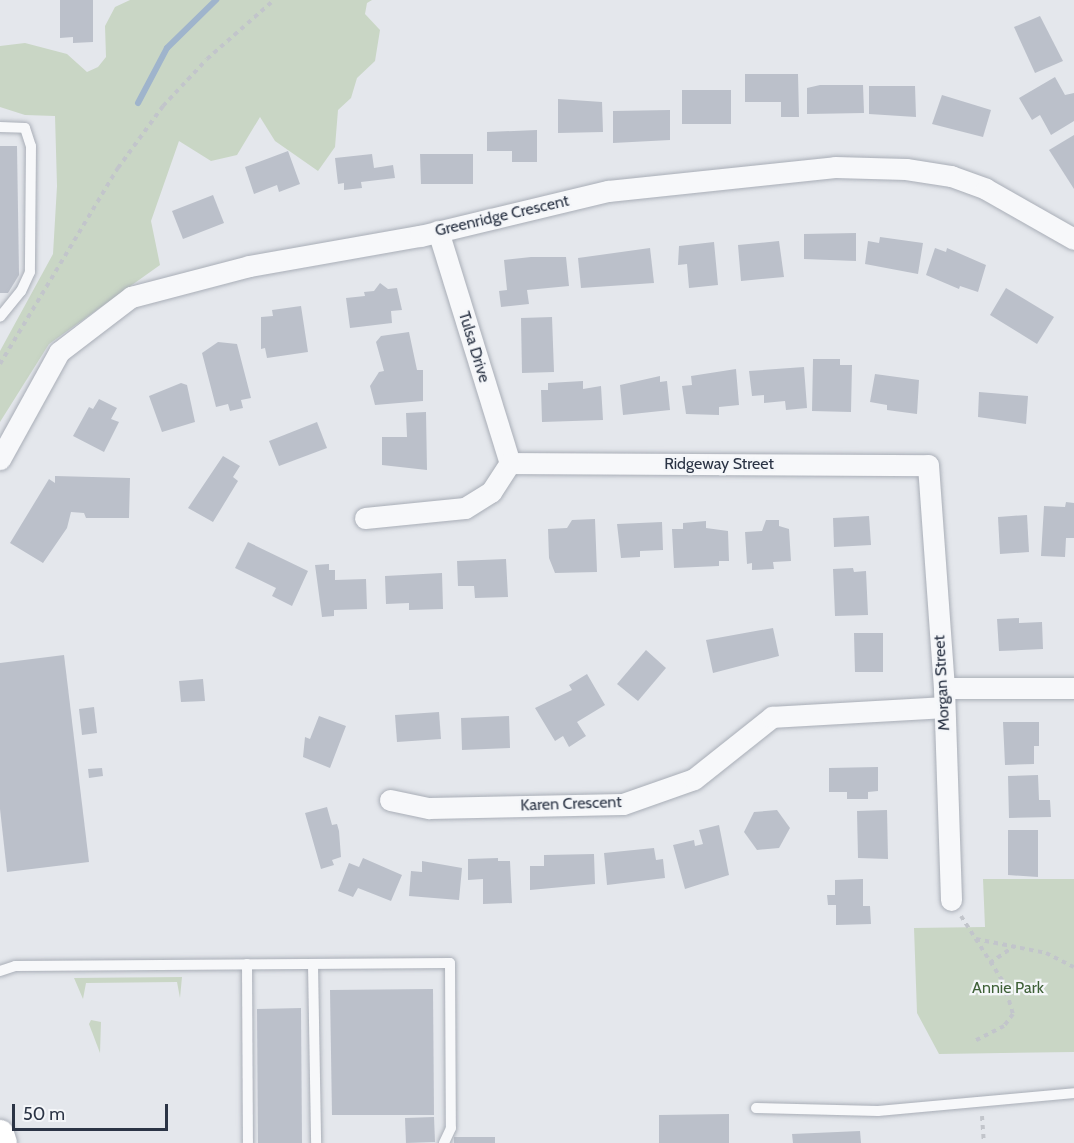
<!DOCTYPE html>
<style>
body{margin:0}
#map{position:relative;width:1074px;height:1143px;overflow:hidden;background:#e4e7ec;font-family:Cabin,sans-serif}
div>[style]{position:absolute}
.green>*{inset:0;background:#c9d6c5}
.stream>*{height:6px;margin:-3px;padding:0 3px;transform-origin:3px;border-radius:3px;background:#9fb4cc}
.building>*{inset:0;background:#bbc0ca}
.path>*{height:4px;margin-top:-2px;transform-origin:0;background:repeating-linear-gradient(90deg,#c2c5cb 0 4.5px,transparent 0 9px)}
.roads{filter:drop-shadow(0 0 2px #a9aeb7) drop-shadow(0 0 2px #a9aeb7)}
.service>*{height:10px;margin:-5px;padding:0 5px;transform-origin:5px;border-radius:5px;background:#f7f8fa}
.minor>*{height:21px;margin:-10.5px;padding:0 10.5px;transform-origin:10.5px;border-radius:10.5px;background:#f7f8fa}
.secondary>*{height:28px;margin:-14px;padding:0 14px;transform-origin:14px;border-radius:14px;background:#fff}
span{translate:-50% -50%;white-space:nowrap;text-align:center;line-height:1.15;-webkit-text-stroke:4.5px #f4f6f9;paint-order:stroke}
.street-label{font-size:16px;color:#2b3445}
.park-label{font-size:16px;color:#3f6138}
.scale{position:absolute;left:12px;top:1104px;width:156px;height:27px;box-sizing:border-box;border:3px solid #2b3445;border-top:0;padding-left:8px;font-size:18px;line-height:21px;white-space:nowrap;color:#2b3445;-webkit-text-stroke:4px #f4f6f9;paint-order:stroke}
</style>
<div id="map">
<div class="green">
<i style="clip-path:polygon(130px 0,372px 0,367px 3px,365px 14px,380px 30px,375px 61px,357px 78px,351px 98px,338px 110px,335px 147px,318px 171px,275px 141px,260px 117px,237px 155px,211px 161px,179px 141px,151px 221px,160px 265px,49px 344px,0 422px,0 351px,53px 254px,57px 186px,55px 116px,25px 115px,0 107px,0 46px,25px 43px,67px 54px,87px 72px,98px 67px,106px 57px,105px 26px,115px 7px)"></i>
<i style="clip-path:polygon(983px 879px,1074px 879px,1074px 1052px,939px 1054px,917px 1013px,914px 928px,985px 927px)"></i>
<i style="clip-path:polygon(182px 977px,180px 998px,177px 982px,86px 983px,83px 999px,74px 978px)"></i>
<i style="clip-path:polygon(91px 1020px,101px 1022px,100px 1053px,89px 1024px)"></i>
</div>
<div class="stream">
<i style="left:138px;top:103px;width:62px;rotate:-62.2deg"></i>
<i style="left:167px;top:48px;width:69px;rotate:-44.4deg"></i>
</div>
<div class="building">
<i style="clip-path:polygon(60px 0,93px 0,93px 42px,73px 43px,73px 37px,60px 38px)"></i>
<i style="clip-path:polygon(1040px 16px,1063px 61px,1035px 73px,1014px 27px)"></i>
<i style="clip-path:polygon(745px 74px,798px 74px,799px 117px,781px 117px,781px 102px,745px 102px)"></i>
<i style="clip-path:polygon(1055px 77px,1065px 95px,1074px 93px,1074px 121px,1051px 135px,1040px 115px,1032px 120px,1019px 98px)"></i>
<i style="clip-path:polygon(820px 85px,863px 85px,864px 113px,807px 114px,807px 88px)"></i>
<i style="clip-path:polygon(869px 86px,915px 86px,916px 117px,869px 114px)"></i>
<i style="clip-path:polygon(682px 90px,731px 90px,731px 124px,682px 124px)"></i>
<i style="clip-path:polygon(942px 95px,991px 110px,983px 137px,932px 124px)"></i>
<i style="clip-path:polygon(558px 99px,602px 102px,603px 132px,558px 133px)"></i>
<i style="clip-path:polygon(670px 110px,670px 140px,613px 143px,613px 111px)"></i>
<i style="clip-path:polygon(537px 130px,537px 162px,512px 162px,512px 151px,487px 151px,487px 132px)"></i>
<i style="clip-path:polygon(1074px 135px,1074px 189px,1049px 150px)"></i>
<i style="clip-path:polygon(0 146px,17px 146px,19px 275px,8px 293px,0 293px)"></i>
<i style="clip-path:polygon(288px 151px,300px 184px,279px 192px,277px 185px,254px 194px,245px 167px)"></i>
<i style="clip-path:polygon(372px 154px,374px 168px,393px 165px,395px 178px,361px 182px,362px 188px,344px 190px,344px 183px,338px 184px,335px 158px)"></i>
<i style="clip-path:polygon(420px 154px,473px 154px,473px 184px,421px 184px)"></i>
<i style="clip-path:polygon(213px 195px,224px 223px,183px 239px,172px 211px)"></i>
<i style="clip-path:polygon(856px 233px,856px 261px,804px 259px,804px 234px)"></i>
<i style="clip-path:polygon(880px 237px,923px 243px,918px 274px,865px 264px,868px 241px,879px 243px)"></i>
<i style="clip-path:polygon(779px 241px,784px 277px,741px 281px,738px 245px)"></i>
<i style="clip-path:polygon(714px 242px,718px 285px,689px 288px,687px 264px,678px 265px,679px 246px)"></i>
<i style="clip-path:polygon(650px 248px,654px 283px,581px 288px,578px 258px)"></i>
<i style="clip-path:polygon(935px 248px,946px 252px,947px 248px,986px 265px,978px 292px,960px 286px,959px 289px,926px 275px)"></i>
<i style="clip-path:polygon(531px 257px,566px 257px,569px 286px,527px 290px,529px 304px,501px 307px,499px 291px,507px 290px,504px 260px)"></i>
<i style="clip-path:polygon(380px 283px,388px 289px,397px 288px,402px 310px,391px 311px,392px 323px,350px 328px,346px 298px,365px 296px,364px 292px,374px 291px)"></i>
<i style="clip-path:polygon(1006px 288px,1054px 317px,1037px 344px,990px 315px)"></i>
<i style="clip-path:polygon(301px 306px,308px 352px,267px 358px,265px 348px,261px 349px,261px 317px,273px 316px,272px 310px)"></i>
<i style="clip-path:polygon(552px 317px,554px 372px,522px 373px,521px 318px)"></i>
<i style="clip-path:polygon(409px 332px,417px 370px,423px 370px,423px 401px,375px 405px,370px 386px,379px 372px,384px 371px,376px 342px,381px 336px)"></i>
<i style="clip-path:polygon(218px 342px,237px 344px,251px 398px,241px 400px,243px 408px,230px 411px,228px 404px,216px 407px,202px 353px)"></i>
<i style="clip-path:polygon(813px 359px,840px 359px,840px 365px,852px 365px,851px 412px,812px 411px)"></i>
<i style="clip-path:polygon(804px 367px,807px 408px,786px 410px,785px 401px,764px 403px,764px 395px,752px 396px,749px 371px)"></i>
<i style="clip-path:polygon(736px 369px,739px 405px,719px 407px,719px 415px,686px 414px,682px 386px,692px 385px,691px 376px)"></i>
<i style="clip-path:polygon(875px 374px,919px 380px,917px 414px,887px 410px,887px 405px,870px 402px)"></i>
<i style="clip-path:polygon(660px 376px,660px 382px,667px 381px,670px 410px,623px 415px,620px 385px)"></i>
<i style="clip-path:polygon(583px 381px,583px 389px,601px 386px,603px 420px,542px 422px,541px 390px,548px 390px,548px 383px)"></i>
<i style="clip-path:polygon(181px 383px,187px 385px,195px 422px,162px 432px,149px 396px)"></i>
<i style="clip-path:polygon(979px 392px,1028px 396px,1026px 424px,978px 417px)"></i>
<i style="clip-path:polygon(99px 399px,117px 408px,111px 419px,119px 422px,104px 452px,73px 436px,89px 407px,93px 409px)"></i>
<i style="clip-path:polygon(426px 412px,427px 470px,382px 465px,382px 437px,407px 437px,406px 413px)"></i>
<i style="clip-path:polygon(317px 422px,327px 448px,279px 466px,269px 441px)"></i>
<i style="clip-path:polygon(223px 456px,240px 466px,233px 477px,238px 481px,213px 522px,188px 508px)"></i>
<i style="clip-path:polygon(55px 476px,130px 478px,129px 518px,86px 518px,84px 513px,71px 512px,67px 528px,43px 563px,10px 543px,49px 479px,55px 483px)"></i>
<i style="clip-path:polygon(1066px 502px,1074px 503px,1074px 538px,1066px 538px,1065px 557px,1041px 556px,1044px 506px,1065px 507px)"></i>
<i style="clip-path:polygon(1027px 515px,1029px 552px,1000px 554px,998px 517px)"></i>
<i style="clip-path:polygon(869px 516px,871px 545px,834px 547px,833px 518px)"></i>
<i style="clip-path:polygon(595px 519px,597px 572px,555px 573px,549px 558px,548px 529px,567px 528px,572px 520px)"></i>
<i style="clip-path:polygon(766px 520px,779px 520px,779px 526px,789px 529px,791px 561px,773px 562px,774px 569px,752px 570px,752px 563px,747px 564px,745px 532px,762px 531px)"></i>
<i style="clip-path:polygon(706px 521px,706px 528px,728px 531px,729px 561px,719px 561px,719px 566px,674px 568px,672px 529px,683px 529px,683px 523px)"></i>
<i style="clip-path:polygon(662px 522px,663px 550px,640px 551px,640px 557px,621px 558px,617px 524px)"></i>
<i style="clip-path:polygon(248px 542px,308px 571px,292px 606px,272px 596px,276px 588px,235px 568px)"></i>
<i style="clip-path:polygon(506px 559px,508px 597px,475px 598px,474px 586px,458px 586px,457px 561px)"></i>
<i style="clip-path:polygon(329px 564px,329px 570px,335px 570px,335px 580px,366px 579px,367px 609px,334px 610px,334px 616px,322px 617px,315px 565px)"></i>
<i style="clip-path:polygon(853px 568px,854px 572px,866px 571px,868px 615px,835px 616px,833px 569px)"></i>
<i style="clip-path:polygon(442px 573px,443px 609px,409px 610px,409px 603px,386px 604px,385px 576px)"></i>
<i style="clip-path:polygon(1019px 618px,1019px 623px,1042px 622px,1043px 649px,999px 651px,997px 619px)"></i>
<i style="clip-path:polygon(773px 628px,779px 656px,713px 673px,706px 640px)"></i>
<i style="clip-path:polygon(854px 633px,883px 633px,883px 672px,855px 672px)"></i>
<i style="clip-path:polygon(646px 650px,666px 668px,638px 701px,617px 684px)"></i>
<i style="clip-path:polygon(64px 655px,89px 862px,7px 872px,0 809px,0 663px)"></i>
<i style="clip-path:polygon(587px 674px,605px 705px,577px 722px,586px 736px,569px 747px,563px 736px,555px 741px,535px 708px,572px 690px,569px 685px)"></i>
<i style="clip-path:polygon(203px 679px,205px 701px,181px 702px,179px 681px)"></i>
<i style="clip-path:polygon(94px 707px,97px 733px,82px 735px,79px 709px)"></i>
<i style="clip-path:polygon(439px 712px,441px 739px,397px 742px,395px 715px)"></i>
<i style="clip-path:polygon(319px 716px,346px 726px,330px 768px,303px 757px,305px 737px,310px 739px)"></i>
<i style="clip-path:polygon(509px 716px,510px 748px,462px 750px,461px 718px)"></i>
<i style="clip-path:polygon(1003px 722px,1039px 722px,1039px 746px,1034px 746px,1034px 764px,1005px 765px)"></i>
<i style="clip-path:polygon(878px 767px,878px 791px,868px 792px,868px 799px,847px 799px,847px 792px,829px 792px,829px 768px)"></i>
<i style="clip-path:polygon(102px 768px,103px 776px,89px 778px,88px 769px)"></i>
<i style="clip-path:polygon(1038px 775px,1039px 800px,1050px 800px,1051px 817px,1009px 818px,1008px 776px)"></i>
<i style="clip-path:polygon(327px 807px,332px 825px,337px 824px,339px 831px,341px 857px,332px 860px,334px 865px,321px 869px,305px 813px)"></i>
<i style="clip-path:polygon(777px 810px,790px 828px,779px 848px,757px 850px,744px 832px,754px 812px)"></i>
<i style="clip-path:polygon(887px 810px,888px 859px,858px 858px,857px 811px)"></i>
<i style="clip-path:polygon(719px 825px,729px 875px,685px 889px,673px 845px,694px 840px,695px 846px,703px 844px,699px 830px)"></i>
<i style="clip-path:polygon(1008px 830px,1038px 830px,1038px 877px,1008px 875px)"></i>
<i style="clip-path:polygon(654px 848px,656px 860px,663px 859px,665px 878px,607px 885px,604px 853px)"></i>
<i style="clip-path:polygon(594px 854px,595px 884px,530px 890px,530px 866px,544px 866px,544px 855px)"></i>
<i style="clip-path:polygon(363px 858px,402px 875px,391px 901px,358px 888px,353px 897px,338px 891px,349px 863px,359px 867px)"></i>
<i style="clip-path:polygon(498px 858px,498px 861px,510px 861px,512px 903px,483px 904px,483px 879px,468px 880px,468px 859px)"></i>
<i style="clip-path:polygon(422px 861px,462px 868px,459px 900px,409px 896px,411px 871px,422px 872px)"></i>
<i style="clip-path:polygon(863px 879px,863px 906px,870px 906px,871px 924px,836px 925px,836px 905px,828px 905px,827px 895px,835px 895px,835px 880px)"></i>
<i style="clip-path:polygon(433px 989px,434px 1115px,332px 1115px,330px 990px)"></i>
<i style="clip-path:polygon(301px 1008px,302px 1143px,258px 1143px,257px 1009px)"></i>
<i style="clip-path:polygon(729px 1114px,729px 1143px,659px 1143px,659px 1115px)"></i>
<i style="clip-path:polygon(434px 1117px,435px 1142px,406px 1143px,405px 1118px)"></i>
<i style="clip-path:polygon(860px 1131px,861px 1143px,793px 1143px,792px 1134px)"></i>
<i style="clip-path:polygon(454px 1137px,495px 1137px,495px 1143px,454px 1143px)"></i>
</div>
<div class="path">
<i style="left:0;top:364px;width:229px;rotate:-59deg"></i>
<i style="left:118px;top:168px;width:77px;rotate:-54deg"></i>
<i style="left:163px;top:106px;width:64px;rotate:-46.9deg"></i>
<i style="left:207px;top:59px;width:89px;rotate:-41.4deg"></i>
<i style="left:961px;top:916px;width:80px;rotate:57.3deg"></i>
<i style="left:1004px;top:983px;width:32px;rotate:74deg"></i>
<i style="left:1013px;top:1014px;width:15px;rotate:127deg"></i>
<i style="left:1004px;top:1026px;width:35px;rotate:153deg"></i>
<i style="left:976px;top:939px;width:71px;rotate:11.3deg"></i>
<i style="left:1046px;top:953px;width:31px;rotate:27deg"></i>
<i style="left:990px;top:963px;width:29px;rotate:-35deg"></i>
<i style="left:982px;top:1116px;width:27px;rotate:86deg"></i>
</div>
<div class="roads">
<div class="service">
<i style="left:0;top:127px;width:25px;rotate:2deg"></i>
<i style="left:25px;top:128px;width:19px;rotate:72deg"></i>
<i style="left:31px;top:146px;width:126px;rotate:90.5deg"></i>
<i style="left:30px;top:272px;width:21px;rotate:115deg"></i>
<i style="left:21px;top:291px;width:33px;rotate:129deg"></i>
<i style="left:247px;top:964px;width:179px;rotate:89.7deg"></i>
<i style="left:313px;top:964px;width:179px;rotate:89deg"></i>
<i style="left:0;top:971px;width:16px;rotate:-18deg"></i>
<i style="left:15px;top:966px;width:435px;rotate:-0.4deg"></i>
<i style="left:450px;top:963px;width:165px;rotate:89.7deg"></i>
<i style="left:451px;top:1128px;width:17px;rotate:115deg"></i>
<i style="left:756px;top:1108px;width:122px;rotate:1.4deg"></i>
<i style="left:878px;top:1111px;width:197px;rotate:-5.2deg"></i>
</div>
<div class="minor">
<i style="left:438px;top:231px;width:243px;rotate:72.8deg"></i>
<i style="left:0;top:459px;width:122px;rotate:-61.1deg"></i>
<i style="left:59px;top:352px;width:91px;rotate:-37.4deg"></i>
<i style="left:131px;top:297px;width:122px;rotate:-14.7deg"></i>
<i style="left:249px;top:266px;width:174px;rotate:-10deg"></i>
<i style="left:420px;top:236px;width:193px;rotate:-13.5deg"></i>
<i style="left:608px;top:191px;width:228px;rotate:-6deg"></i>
<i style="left:835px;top:167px;width:71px;rotate:1.6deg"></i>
<i style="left:906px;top:169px;width:46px;rotate:8.8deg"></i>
<i style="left:951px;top:176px;width:37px;rotate:20deg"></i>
<i style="left:986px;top:189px;width:101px;rotate:29.6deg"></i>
<i style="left:510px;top:463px;width:418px;rotate:0.3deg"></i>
<i style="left:928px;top:465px;width:224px;rotate:85.9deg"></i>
<i style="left:944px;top:688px;width:212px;rotate:88.1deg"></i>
<i style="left:365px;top:518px;width:100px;rotate:-5.7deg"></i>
<i style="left:465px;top:508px;width:31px;rotate:-32deg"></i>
<i style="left:491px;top:492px;width:35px;rotate:-57deg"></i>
<i style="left:944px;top:688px;width:130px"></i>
<i style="left:390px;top:800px;width:40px;rotate:12deg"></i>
<i style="left:429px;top:808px;width:194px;rotate:-1.2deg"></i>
<i style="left:623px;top:804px;width:75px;rotate:-19.4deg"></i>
<i style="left:694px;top:779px;width:100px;rotate:-38.5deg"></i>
<i style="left:772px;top:717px;width:172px;rotate:-3.3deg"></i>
</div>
<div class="secondary">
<i style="left:0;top:1134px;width:9px;rotate:72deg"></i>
</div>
</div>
<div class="street-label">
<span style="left:502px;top:216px;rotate:-13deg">Greenridge Crescent</span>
<span style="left:474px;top:347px;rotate:73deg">Tulsa Drive</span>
<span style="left:719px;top:464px">Ridgeway Street</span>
<span style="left:942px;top:683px;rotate:-93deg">Morgan Street</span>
<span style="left:571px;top:804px;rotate:-2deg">Karen Crescent</span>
</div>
<div class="park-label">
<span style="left:1008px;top:988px">Annie Park</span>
</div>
<div class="scale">50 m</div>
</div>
